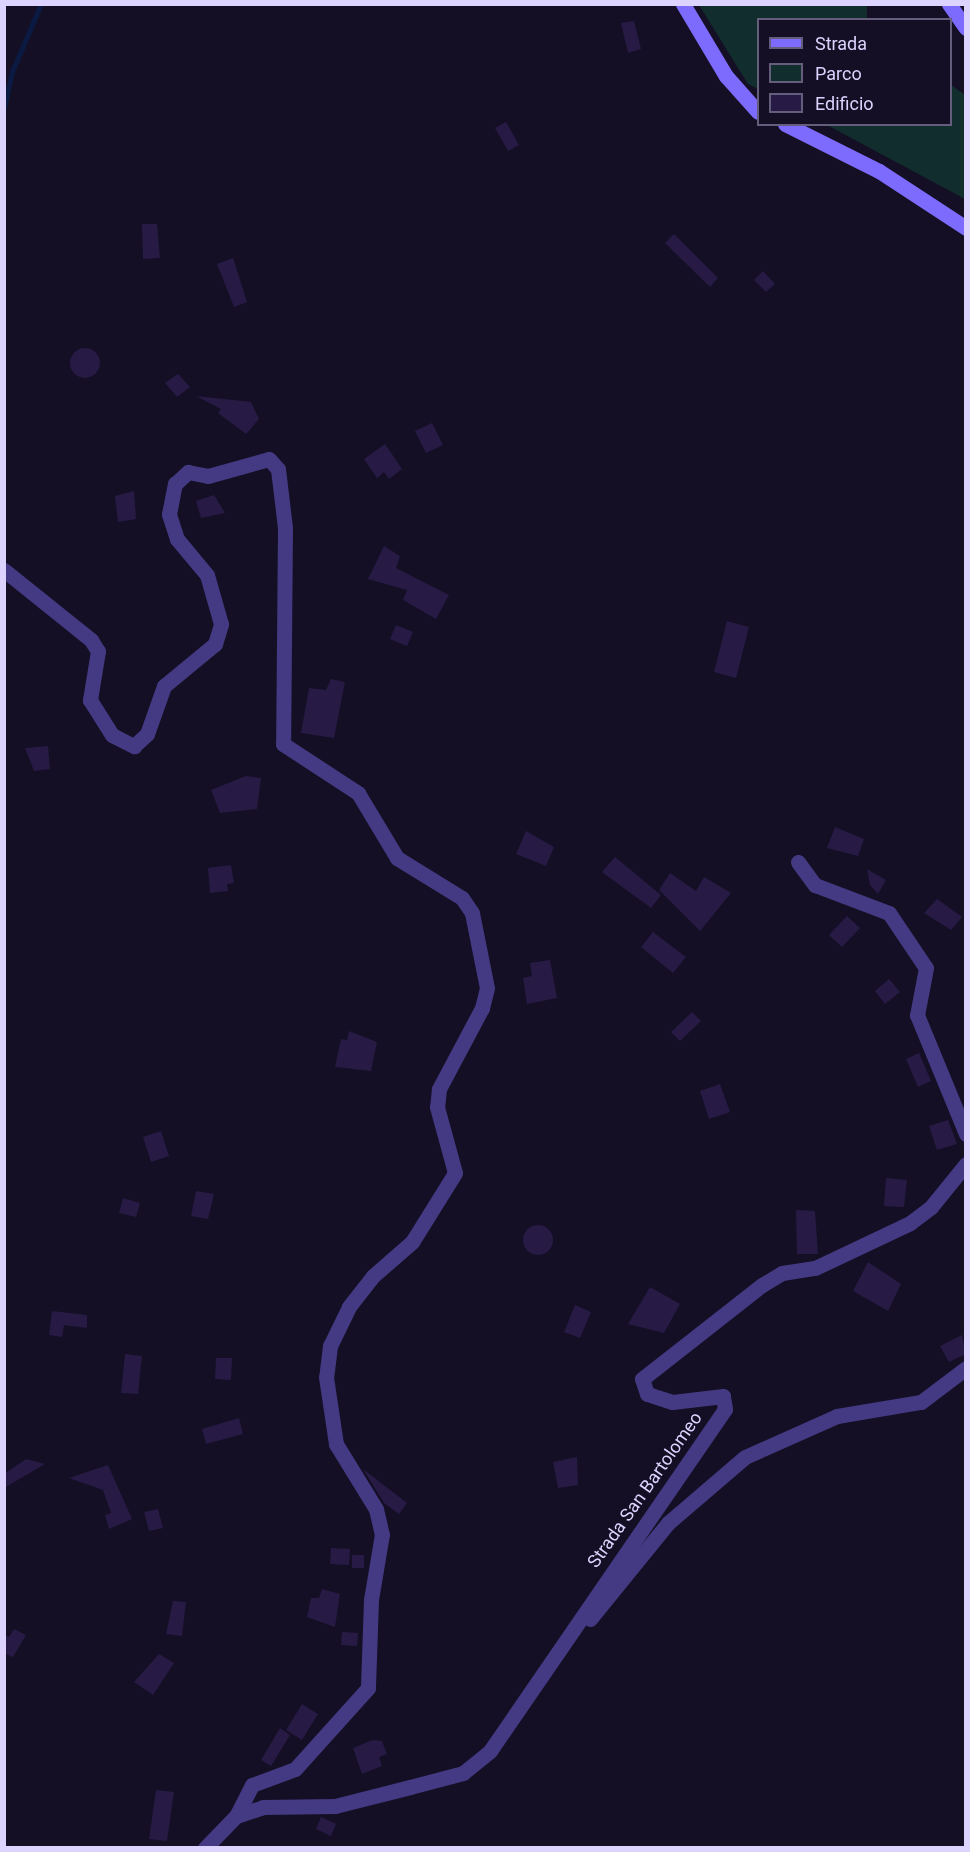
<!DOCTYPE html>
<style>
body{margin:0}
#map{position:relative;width:970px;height:1852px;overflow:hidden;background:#140f24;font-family:Roboto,sans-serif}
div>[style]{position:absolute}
.green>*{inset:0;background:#122d2e}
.stream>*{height:4.5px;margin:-2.25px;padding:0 2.25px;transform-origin:2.25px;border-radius:2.25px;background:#0b1a42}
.building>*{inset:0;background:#271b45}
.round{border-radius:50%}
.minor>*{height:15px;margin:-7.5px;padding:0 7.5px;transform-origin:7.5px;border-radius:7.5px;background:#443a83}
.secondary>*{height:15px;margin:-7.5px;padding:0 7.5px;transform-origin:7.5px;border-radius:7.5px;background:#7c6bfd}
span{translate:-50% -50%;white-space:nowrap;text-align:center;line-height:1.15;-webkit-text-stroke:6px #140f24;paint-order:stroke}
.street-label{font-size:18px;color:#dcd3fe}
.frame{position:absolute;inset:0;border:6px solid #dcd3fe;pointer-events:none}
.legend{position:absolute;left:757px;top:18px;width:195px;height:108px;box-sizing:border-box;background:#140f24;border:2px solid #645d7b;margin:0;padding:8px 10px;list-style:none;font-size:18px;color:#dcd3fe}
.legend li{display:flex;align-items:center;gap:12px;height:30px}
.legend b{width:30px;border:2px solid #645d7b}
</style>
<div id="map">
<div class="green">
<i style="clip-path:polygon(699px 5px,867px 5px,867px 19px,758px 20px,758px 89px,748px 84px)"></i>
<i style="clip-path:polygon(951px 85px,965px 95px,965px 199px,827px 125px,950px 124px)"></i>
</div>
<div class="stream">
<i style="left:4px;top:109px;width:38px;rotate:-78deg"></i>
<i style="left:12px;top:72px;width:74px;rotate:-66.9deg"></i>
</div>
<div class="building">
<i style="clip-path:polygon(634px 21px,641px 49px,628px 53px,621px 23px)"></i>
<i style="clip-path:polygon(506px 122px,519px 145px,508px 151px,495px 128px)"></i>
<i style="clip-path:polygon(142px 224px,157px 224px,160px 258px,143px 259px)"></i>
<i style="clip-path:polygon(674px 234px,718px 278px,710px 287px,665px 243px)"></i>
<i style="clip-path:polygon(233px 258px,247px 302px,234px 307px,217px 264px)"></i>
<i style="clip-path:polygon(763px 271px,775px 284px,766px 292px,754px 280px)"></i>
<i class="round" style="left:70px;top:348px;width:30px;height:30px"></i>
<i style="clip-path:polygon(178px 374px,190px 387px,177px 397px,165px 383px)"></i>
<i style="clip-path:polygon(196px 396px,251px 402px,259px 419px,246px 434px,218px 413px,221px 409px)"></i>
<i style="clip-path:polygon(432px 423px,443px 445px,426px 453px,415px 431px)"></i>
<i style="clip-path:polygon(385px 444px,402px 469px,389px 479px,384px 472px,377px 478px,364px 459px)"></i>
<i style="clip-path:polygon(134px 491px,136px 519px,118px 522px,115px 496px)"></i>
<i style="clip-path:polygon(214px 495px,225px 513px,201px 518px,196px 501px)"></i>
<i style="clip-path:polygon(384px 546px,400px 556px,396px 568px,449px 595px,436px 619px,403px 600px,407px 590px,368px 579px)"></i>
<i style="clip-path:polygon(727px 621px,749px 627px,736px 678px,714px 672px)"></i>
<i style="clip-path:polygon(396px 625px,413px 632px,407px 646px,390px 639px)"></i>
<i style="clip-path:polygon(331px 679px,345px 682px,334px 738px,301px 733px,309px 688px,326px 690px)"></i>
<i style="clip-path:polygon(48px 746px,50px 769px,34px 771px,25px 748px)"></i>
<i style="clip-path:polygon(246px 776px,261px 778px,257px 809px,220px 813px,211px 790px)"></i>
<i style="clip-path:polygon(835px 827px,864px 839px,858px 856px,827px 848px)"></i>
<i style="clip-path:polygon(526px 831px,554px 847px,546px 866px,516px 854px)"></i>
<i style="clip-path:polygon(615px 857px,661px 895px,651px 908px,602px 872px)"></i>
<i style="clip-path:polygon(231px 865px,234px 883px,227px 884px,228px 891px,210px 893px,208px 868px)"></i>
<i style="clip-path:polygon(867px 869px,886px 880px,878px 894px,870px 885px)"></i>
<i style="clip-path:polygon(670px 873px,696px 891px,704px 877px,731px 893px,700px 931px,659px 890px)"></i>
<i style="clip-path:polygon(937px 899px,962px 917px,951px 930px,924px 913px)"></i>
<i style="clip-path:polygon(847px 916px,860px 928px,842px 947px,829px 935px)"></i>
<i style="clip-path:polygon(653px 932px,686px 957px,673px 973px,641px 947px)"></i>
<i style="clip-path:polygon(550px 960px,557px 998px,527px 1004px,523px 978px,532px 976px,530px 963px)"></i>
<i style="clip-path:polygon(889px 979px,900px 992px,885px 1004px,875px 991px)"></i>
<i style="clip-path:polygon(692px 1012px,701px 1021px,680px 1041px,671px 1032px)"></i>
<i style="clip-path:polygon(349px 1031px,377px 1042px,371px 1071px,335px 1067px,341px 1039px,347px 1040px)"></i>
<i style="clip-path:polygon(919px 1053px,931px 1081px,918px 1087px,906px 1059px)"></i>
<i style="clip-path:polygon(720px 1084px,730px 1112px,709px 1119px,700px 1091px)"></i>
<i style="clip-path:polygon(948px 1120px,957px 1144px,937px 1150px,929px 1126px)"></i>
<i style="clip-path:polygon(161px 1131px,169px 1156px,151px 1162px,143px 1137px)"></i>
<i style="clip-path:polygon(886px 1178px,907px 1180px,904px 1207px,884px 1206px)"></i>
<i style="clip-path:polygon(196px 1191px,214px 1194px,208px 1219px,191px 1216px)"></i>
<i style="clip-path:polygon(123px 1198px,140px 1203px,136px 1217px,119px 1213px)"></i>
<i style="clip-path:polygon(796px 1210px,815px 1211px,818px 1254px,797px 1254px)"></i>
<i class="round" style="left:523px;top:1225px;width:30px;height:30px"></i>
<i style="clip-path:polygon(868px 1262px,901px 1284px,888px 1311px,853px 1291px)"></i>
<i style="clip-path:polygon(650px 1287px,680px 1304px,664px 1333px,628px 1324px)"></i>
<i style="clip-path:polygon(575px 1305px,591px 1312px,580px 1338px,564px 1332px)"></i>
<i style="clip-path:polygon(52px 1311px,87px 1315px,87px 1328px,64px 1325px,62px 1337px,49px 1335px)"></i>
<i style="clip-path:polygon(962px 1335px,966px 1354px,949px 1362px,940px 1346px)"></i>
<i style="clip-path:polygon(125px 1354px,142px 1356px,138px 1394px,121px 1393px)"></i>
<i style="clip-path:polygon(216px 1358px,232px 1358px,231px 1380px,215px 1379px)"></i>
<i style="clip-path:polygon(239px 1418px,243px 1434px,206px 1444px,202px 1429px)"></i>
<i style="clip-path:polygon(577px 1457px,578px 1485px,558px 1488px,553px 1462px)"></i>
<i style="clip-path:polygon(26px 1459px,45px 1464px,4px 1488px,4px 1474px)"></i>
<i style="clip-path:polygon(108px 1465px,132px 1519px,109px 1529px,105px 1515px,111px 1513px,103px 1490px,69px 1478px)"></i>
<i style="clip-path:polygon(363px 1469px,407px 1503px,399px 1514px,384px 1503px)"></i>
<i style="clip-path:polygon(158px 1509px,163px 1528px,149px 1531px,144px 1512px)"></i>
<i style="clip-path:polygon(331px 1548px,350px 1549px,349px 1565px,330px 1564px)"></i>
<i style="clip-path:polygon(352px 1555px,364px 1555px,364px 1568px,352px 1568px)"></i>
<i style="clip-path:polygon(322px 1589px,340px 1594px,335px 1627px,307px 1617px,311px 1598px,319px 1598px)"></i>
<i style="clip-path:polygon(173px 1601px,186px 1602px,182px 1636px,166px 1634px)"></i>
<i style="clip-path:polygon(14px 1629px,26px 1635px,13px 1657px,4px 1653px,4px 1635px,9px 1637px)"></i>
<i style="clip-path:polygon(342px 1632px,358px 1633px,357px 1646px,341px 1645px)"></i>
<i style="clip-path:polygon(159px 1654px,174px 1663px,153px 1695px,134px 1682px)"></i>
<i style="clip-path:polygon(302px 1704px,318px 1714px,302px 1740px,286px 1730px)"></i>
<i style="clip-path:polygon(280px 1728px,290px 1735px,271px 1766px,261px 1760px)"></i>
<i style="clip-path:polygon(373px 1740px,382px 1741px,387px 1754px,379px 1757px,382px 1766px,362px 1774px,353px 1748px)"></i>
<i style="clip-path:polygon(156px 1790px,174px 1792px,167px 1841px,149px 1839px)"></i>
<i style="clip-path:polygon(321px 1817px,336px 1824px,331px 1836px,316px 1829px)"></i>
</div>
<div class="minor">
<i style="left:4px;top:570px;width:112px;rotate:38.8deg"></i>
<i style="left:91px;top:640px;width:13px;rotate:58deg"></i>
<i style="left:98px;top:651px;width:50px;rotate:99.3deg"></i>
<i style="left:90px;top:700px;width:41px;rotate:57.8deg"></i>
<i style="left:112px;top:735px;width:25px;rotate:27deg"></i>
<i style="left:134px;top:746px;width:18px;rotate:-43deg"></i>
<i style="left:147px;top:734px;width:51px;rotate:-70.5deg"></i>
<i style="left:164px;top:686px;width:66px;rotate:-39.5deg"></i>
<i style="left:215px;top:644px;width:21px;rotate:-73deg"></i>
<i style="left:221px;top:624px;width:51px;rotate:-105.9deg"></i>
<i style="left:207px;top:575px;width:47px;rotate:-129.8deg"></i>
<i style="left:177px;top:539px;width:26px;rotate:-108deg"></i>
<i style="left:169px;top:514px;width:31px;rotate:-79deg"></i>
<i style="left:175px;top:484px;width:18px;rotate:-43deg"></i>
<i style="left:188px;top:472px;width:20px;rotate:11deg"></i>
<i style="left:208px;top:476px;width:63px;rotate:-15.6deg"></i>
<i style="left:269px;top:459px;width:13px;rotate:48deg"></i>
<i style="left:278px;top:469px;width:59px;rotate:83.2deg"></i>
<i style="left:285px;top:528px;width:216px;rotate:90.5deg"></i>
<i style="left:283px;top:744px;width:90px;rotate:33.2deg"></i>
<i style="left:358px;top:793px;width:76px;rotate:59deg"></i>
<i style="left:397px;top:858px;width:76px;rotate:31.6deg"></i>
<i style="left:462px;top:898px;width:18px;rotate:56deg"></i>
<i style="left:472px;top:913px;width:76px;rotate:78.7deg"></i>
<i style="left:487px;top:988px;width:21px;rotate:104deg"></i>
<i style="left:482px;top:1008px;width:92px;rotate:118deg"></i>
<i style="left:439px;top:1089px;width:18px;rotate:96deg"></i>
<i style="left:437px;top:1107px;width:68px;rotate:74.7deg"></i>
<i style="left:455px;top:1173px;width:81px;rotate:121.9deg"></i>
<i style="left:412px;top:1242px;width:52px;rotate:138.9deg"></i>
<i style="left:373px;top:1276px;width:39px;rotate:128deg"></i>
<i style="left:349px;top:1307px;width:43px;rotate:116deg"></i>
<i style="left:330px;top:1346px;width:31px;rotate:97deg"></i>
<i style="left:326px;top:1377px;width:68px;rotate:81.5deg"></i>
<i style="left:336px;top:1444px;width:76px;rotate:58.4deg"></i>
<i style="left:376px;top:1509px;width:26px;rotate:77deg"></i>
<i style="left:382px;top:1534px;width:67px;rotate:99.5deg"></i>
<i style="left:371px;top:1600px;width:88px;rotate:92deg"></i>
<i style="left:368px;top:1688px;width:109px;rotate:132deg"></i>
<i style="left:295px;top:1769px;width:46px;rotate:159.6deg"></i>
<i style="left:252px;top:1785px;width:35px;rotate:117deg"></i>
<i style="left:798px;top:862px;width:29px;rotate:54deg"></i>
<i style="left:815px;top:885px;width:79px;rotate:20.7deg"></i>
<i style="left:889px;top:913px;width:66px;rotate:56.1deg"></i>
<i style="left:926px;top:968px;width:48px;rotate:100.8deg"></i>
<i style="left:917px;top:1015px;width:129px;rotate:67.6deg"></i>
<i style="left:590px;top:1619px;width:124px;rotate:-50.9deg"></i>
<i style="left:668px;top:1523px;width:101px;rotate:-40.6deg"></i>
<i style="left:745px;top:1457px;width:101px;rotate:-24deg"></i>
<i style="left:837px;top:1416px;width:85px;rotate:-9.5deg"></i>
<i style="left:921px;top:1402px;width:56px;rotate:-37.1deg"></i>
<i style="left:205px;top:1848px;width:45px;rotate:-45.9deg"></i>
<i style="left:236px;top:1816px;width:28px;rotate:-18deg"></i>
<i style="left:263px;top:1807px;width:72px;rotate:-0.8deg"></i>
<i style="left:335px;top:1806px;width:77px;rotate:-14.2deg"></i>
<i style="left:410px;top:1787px;width:55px;rotate:-14.8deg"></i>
<i style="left:463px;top:1773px;width:35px;rotate:-39deg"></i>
<i style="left:490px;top:1751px;width:415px;rotate:-55.5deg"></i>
<i style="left:725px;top:1409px;width:13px;rotate:-99deg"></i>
<i style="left:723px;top:1396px;width:51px;rotate:173.3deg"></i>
<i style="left:672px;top:1402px;width:26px;rotate:-162deg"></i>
<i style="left:647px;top:1394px;width:16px;rotate:-108deg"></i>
<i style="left:642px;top:1379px;width:152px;rotate:-38.1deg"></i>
<i style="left:762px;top:1285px;width:23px;rotate:-31deg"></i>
<i style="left:782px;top:1273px;width:33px;rotate:-9deg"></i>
<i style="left:815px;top:1268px;width:105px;rotate:-25.3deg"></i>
<i style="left:910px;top:1223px;width:26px;rotate:-37deg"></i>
<i style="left:931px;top:1207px;width:55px;rotate:-50.9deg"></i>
</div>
<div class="secondary">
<i style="left:683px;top:4px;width:84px;rotate:59.2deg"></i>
<i style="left:726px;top:76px;width:48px;rotate:48.4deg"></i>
<i style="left:949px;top:4px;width:29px;rotate:55deg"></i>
<i style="left:785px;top:124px;width:105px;rotate:26.6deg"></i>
<i style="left:879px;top:171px;width:104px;rotate:33.2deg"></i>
</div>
<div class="street-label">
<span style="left:645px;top:1490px;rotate:-55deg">Strada San Bartolomeo</span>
</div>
<div class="frame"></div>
<ul class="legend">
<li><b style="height:8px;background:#7c6bfd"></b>Strada</li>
<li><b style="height:16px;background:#122d2e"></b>Parco</li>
<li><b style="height:16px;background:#271b45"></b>Edificio</li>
</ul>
</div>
